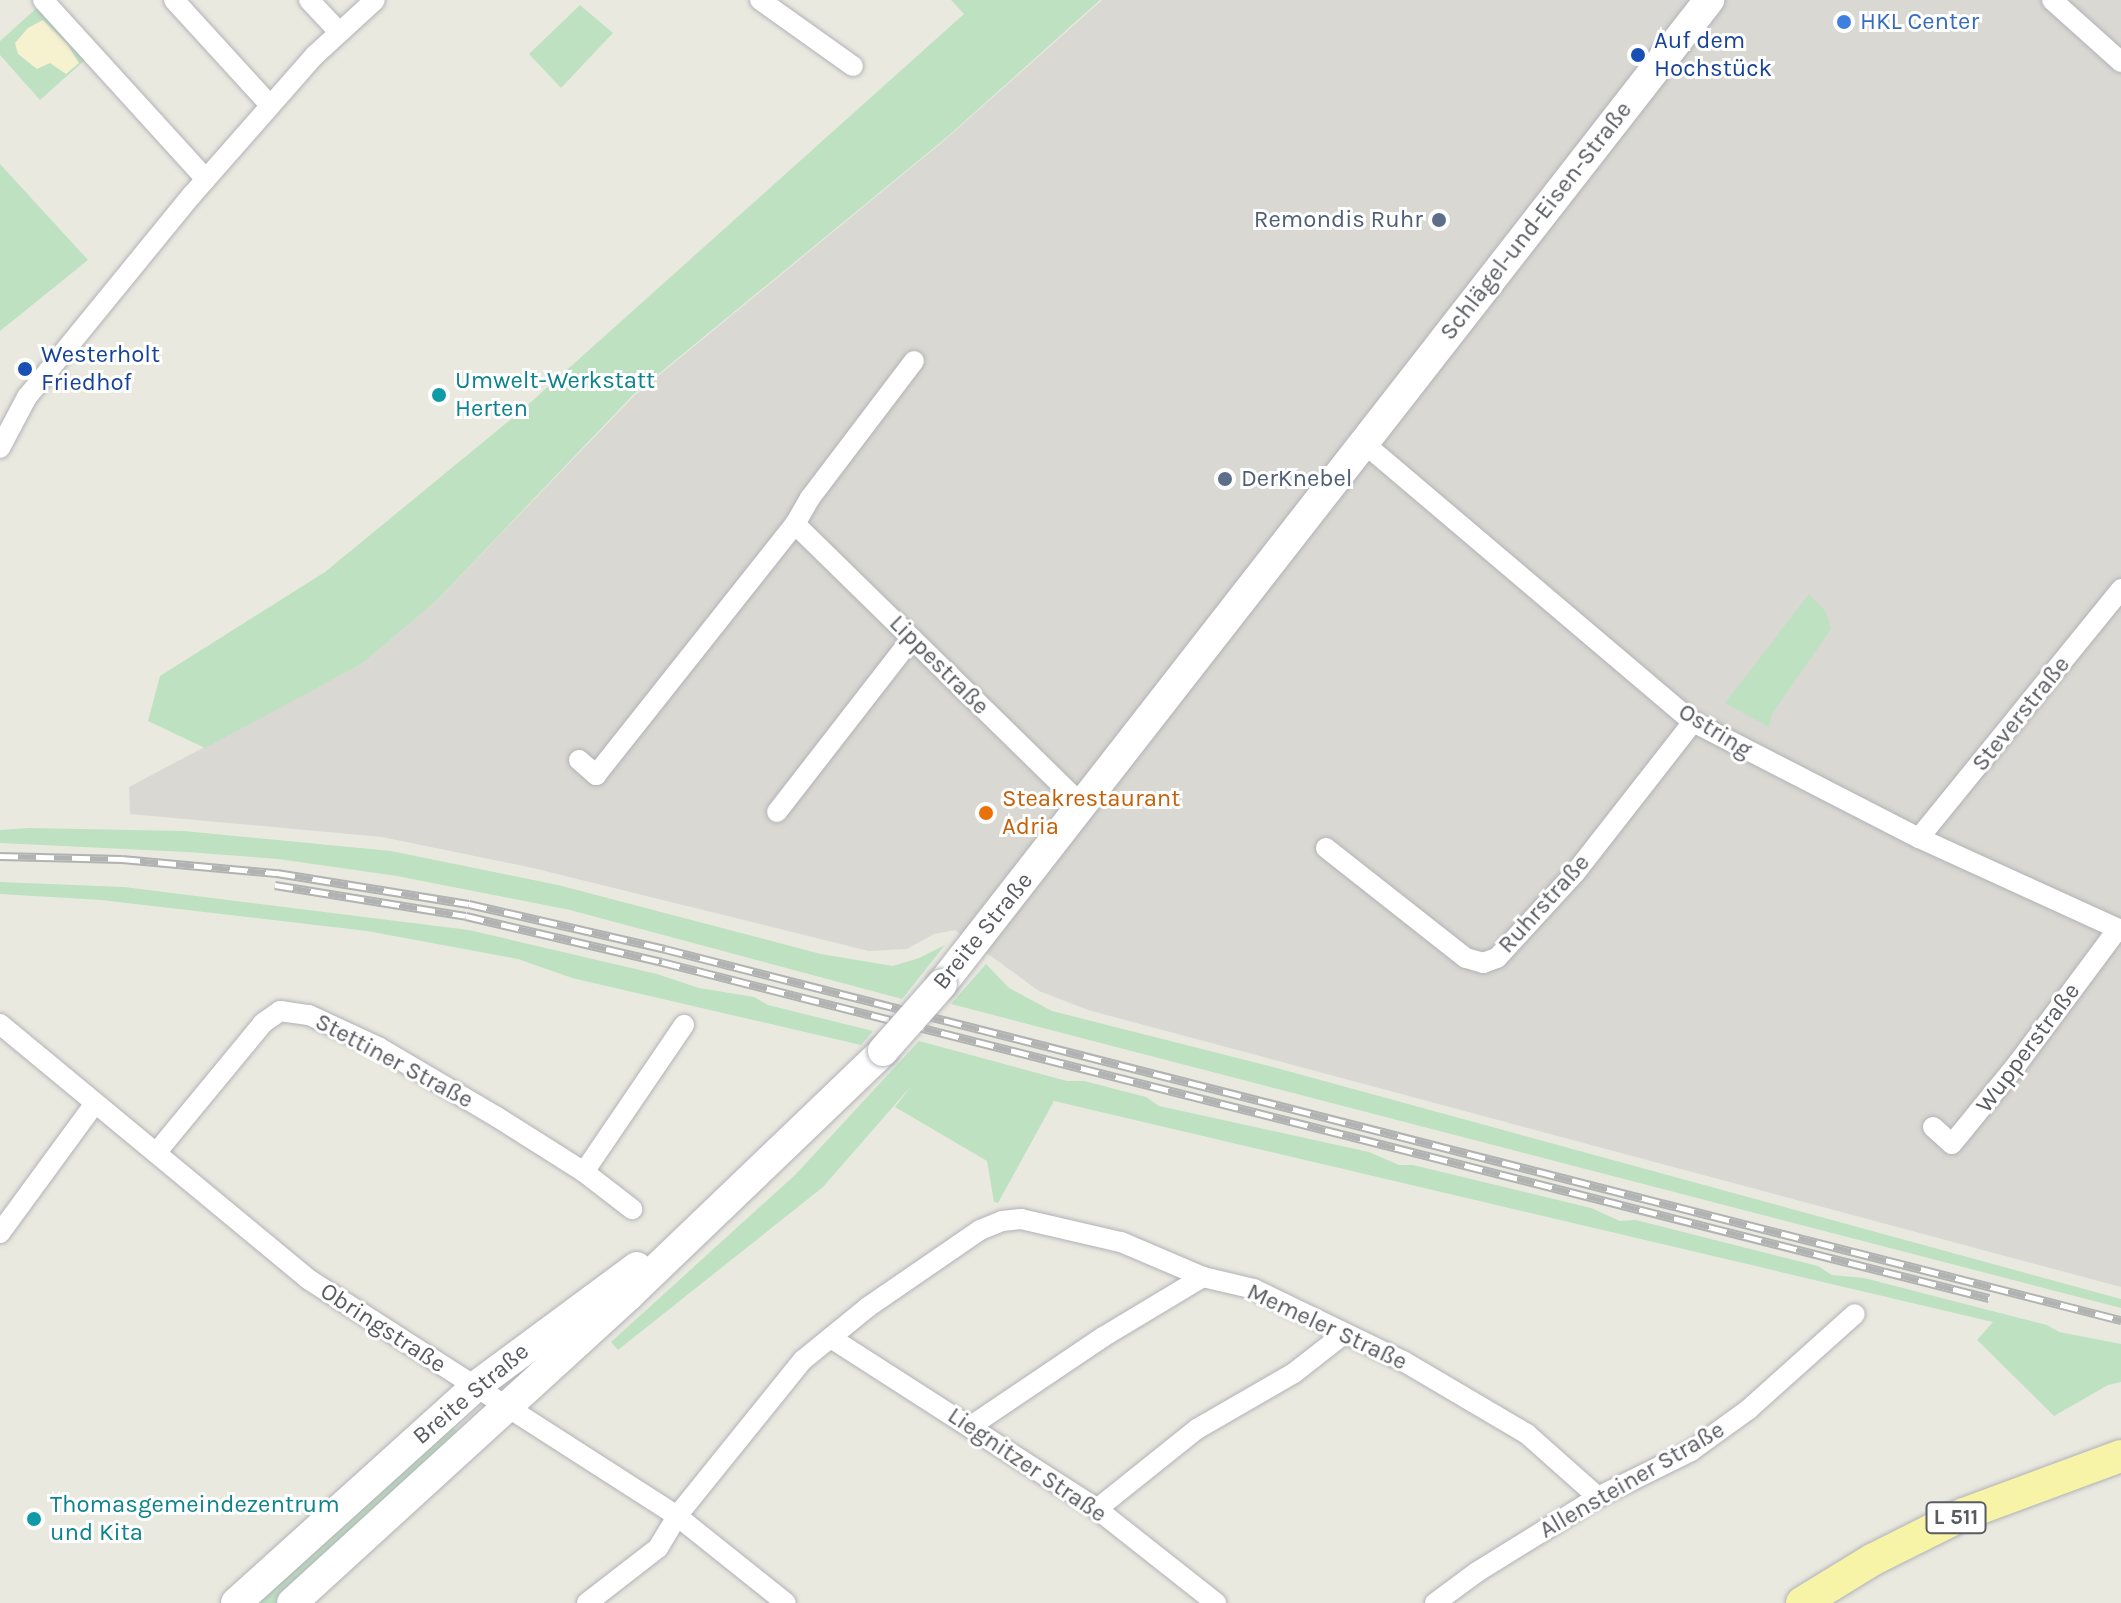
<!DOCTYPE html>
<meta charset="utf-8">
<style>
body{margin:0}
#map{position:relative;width:2121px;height:1603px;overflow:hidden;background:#eae9e0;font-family:Karla,sans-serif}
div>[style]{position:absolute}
.industrial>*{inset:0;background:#d9d8d2}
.green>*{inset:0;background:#bee1c2}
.sand>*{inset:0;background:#f6f1cf}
.roads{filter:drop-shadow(0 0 2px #b1b2b7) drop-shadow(0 0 2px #b1b2b7)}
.street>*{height:20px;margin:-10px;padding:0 10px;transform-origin:10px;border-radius:10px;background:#fff}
.secondary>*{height:30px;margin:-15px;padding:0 15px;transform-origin:15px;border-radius:15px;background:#fff}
.primary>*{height:32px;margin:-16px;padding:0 16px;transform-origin:16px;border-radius:16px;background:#f8f4a7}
.rail>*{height:9px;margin-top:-4.5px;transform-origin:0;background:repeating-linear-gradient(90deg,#fff 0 18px,#b1b2b2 0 36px);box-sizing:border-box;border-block:2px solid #b1b2b2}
.bridges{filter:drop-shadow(0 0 2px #b2b4ba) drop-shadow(0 0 2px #b2b4ba)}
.secondary-bridge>*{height:30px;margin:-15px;padding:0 15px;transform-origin:15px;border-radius:15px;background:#fff}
.dots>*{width:22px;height:22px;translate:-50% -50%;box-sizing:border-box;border:4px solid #fff;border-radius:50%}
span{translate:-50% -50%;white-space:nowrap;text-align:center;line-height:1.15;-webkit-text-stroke:6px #fff;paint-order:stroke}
.shield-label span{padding:2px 6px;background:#fff;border:2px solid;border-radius:6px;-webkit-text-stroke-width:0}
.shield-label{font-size:22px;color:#595b60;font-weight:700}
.shop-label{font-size:24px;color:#366cbe}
.left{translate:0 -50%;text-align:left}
.transit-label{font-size:24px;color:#164399}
.service-label{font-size:24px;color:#4e5e75}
.right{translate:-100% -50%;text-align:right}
.street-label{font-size:24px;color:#595b60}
.culture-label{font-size:24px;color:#0d838f}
.food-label{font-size:24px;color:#c56008}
</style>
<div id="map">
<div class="industrial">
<i style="clip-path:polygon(1102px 0,2121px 0,2121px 1287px,1088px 1010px,1039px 991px,955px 930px,934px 934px,907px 949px,869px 951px,533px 868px,382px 837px,130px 814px,129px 787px,363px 663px,437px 600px,635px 395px,946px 139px)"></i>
</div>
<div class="green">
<i style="clip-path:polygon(951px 0,1100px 0,947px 137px,633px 395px,437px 600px,363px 663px,205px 748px,148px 721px,160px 676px,325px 572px,521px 411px,964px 14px)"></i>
<i style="clip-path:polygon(580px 5px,613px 33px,561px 88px,529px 54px)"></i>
<i style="clip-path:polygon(39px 6px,86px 59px,40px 100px,0 55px,0 41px)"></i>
<i style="clip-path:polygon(0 164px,88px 260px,0 331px)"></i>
<i style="clip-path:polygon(1809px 594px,1826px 612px,1831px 629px,1772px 714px,1769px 727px,1725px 703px)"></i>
<i style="clip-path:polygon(29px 828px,184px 831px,391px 851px,558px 885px,821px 954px,893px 966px,919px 958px,945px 945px,902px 999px,570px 910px,397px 876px,278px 859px,187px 852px,0 843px,0 830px)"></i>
<i style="clip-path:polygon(0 882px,124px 887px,469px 930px,657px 974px,699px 988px,754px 997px,768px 1005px,873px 1031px,861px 1045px,572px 978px,518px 959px,367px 931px,101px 900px,0 894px)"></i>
<i style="clip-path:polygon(986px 964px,1009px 988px,1052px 1011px,1273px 1067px,2121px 1299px,2121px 1308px,951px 1004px)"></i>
<i style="clip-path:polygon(919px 1041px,1067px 1081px,1084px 1081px,1146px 1097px,1159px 1106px,1369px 1152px,1399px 1165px,1413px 1165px,1591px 1208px,1620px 1221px,1636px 1220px,1818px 1266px,1832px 1275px,1864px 1278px,2047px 1325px,2059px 1332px,2121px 1344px,2121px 1382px,2108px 1385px,2054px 1416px,1977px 1340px,1993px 1322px,1054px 1101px,998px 1203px,994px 1202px,987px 1161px,895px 1107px,912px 1085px,823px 1187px,618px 1350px,611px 1342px,796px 1174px)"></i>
<i style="clip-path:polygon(445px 1422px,465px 1437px,283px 1603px,261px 1603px,254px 1594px)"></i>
</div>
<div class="sand">
<i style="clip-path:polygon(43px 20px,67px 44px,79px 63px,66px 74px,50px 63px,37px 69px,18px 54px,15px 43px,28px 28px)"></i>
</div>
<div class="roads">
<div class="street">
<i style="left:43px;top:0;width:242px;rotate:47.7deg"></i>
<i style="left:174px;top:0;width:141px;rotate:47.6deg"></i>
<i style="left:309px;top:0;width:44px;rotate:46.8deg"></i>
<i style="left:760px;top:0;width:114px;rotate:35.4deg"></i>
<i style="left:2052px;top:0;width:93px;rotate:41.9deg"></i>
<i style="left:1365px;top:444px;width:430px;rotate:40.3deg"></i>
<i style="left:1693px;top:722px;width:254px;rotate:27.2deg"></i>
<i style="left:1919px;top:838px;width:222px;rotate:24.5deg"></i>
<i style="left:0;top:448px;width:58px;rotate:-62.1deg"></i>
<i style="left:27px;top:397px;width:261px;rotate:-50.8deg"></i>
<i style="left:192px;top:195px;width:186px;rotate:-48.7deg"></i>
<i style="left:315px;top:55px;width:81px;rotate:-42.5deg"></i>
<i style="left:795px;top:524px;width:402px;rotate:44.4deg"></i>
<i style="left:579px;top:760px;width:23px;rotate:41deg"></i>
<i style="left:596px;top:775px;width:320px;rotate:-51.6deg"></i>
<i style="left:795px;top:524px;width:30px;rotate:-60deg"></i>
<i style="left:810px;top:498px;width:172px;rotate:-52.8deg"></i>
<i style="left:777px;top:812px;width:220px;rotate:-52.2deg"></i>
<i style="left:1919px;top:838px;width:321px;rotate:-50.9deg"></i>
<i style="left:1326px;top:848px;width:178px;rotate:38.2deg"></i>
<i style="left:1466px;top:958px;width:18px;rotate:16deg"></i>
<i style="left:1483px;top:963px;width:15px;rotate:-20deg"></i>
<i style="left:1497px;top:958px;width:115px;rotate:-47.5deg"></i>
<i style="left:1575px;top:873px;width:192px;rotate:-52deg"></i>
<i style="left:0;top:1024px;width:400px;rotate:39.6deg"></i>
<i style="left:308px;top:1279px;width:439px;rotate:32.7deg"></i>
<i style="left:677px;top:1516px;width:139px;rotate:38.6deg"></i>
<i style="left:1933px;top:1127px;width:25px;rotate:42deg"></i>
<i style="left:1952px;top:1144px;width:104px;rotate:-50.8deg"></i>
<i style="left:2018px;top:1063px;width:167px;rotate:-53.3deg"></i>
<i style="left:156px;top:1153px;width:168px;rotate:-50.5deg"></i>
<i style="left:263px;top:1023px;width:21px;rotate:-35deg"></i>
<i style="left:280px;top:1011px;width:29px;rotate:8deg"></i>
<i style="left:309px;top:1015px;width:78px;rotate:24.9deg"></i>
<i style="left:380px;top:1048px;width:136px;rotate:30.5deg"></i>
<i style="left:497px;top:1117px;width:103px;rotate:32.3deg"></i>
<i style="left:584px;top:1172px;width:61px;rotate:37.6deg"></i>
<i style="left:584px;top:1172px;width:178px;rotate:-55.8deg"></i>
<i style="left:0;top:1233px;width:161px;rotate:-53.8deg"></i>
<i style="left:831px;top:1338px;width:316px;rotate:32.7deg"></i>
<i style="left:1097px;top:1509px;width:152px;rotate:38.3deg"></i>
<i style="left:971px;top:1426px;width:159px;rotate:-34deg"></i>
<i style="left:1103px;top:1337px;width:117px;rotate:-31deg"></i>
<i style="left:1097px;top:1509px;width:128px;rotate:-38.7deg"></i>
<i style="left:1197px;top:1429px;width:112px;rotate:-30deg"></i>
<i style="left:1294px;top:1373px;width:63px;rotate:-38deg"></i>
<i style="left:587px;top:1603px;width:90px;rotate:-37.8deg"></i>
<i style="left:658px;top:1548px;width:37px;rotate:-59deg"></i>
<i style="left:677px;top:1516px;width:201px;rotate:-51.1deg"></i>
<i style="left:803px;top:1360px;width:84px;rotate:-39.2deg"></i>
<i style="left:868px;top:1307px;width:136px;rotate:-34.5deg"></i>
<i style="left:980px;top:1230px;width:24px;rotate:-22deg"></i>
<i style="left:1002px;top:1221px;width:19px;rotate:-6deg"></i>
<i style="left:1021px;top:1219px;width:103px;rotate:13deg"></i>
<i style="left:1121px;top:1242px;width:89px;rotate:23.1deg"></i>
<i style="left:1203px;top:1277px;width:52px;rotate:13.2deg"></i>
<i style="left:1254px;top:1289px;width:165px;rotate:25.8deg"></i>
<i style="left:1403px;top:1361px;width:144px;rotate:30.5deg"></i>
<i style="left:1527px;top:1434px;width:95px;rotate:41.6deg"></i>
<i style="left:1435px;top:1603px;width:52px;rotate:-36.4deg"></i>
<i style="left:1477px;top:1572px;width:142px;rotate:-31.8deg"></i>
<i style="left:1598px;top:1497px;width:104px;rotate:-26.3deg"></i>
<i style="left:1691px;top:1451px;width:72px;rotate:-35.9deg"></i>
<i style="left:1749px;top:1409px;width:142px;rotate:-41.9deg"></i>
</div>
<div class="secondary">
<i style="left:942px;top:984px;width:1248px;rotate:-52.06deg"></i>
<i style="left:236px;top:1603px;width:324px;rotate:-42.1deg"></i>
<i style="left:476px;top:1386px;width:200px;rotate:-36.5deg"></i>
<i style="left:292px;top:1603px;width:457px;rotate:-42.4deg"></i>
<i style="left:629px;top:1295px;width:352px;rotate:-43.8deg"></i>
</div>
<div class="primary">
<i style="left:1802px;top:1603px;width:82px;rotate:-31.6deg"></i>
<i style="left:1872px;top:1560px;width:103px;rotate:-26.6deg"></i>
<i style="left:1964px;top:1514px;width:167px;rotate:-20.3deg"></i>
</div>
</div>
<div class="rail">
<i style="left:0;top:856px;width:122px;rotate:1.4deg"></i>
<i style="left:122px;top:859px;width:156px;rotate:5.2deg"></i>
<i style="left:277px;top:873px;width:194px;rotate:9.2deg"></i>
<i style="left:469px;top:904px;width:201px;rotate:12.9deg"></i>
<i style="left:665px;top:949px;width:1503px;rotate:14.3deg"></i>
<i style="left:275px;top:885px;width:193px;rotate:9.2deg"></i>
<i style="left:466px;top:916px;width:201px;rotate:13.2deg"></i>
<i style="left:662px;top:962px;width:1369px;rotate:14.21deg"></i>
</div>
<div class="bridges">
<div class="secondary-bridge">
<i style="left:883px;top:1051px;width:89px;rotate:-48.6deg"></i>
</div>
</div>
<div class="dots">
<i style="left:1844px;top:22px;background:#3f7fe0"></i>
<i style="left:1638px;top:55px;background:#1a4fb4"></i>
<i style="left:1439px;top:220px;background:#5c6f8a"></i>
<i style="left:25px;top:369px;background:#1a4fb4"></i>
<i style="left:439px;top:395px;background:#0f9aa8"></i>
<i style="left:1225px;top:479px;background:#5c6f8a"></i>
<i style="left:986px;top:813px;background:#e8710a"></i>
<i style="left:34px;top:1519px;background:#0f9aa8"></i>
</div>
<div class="shield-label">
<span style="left:1956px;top:1518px">L 511</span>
</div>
<div class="shop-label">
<span class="left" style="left:1860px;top:22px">HKL Center</span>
</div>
<div class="transit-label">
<span class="left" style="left:1654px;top:55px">Auf dem<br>Hochstück</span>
<span class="left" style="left:41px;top:369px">Westerholt<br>Friedhof</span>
</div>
<div class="service-label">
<span class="right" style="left:1423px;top:220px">Remondis Ruhr</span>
<span class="left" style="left:1241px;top:479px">DerKnebel</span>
</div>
<div class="street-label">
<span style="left:1536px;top:221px;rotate:-52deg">Schlägel-und-Eisen-Straße</span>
<span style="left:939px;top:665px;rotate:45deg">Lippestraße</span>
<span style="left:2021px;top:714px;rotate:-51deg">Steverstraße</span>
<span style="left:1715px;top:731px;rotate:32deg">Ostring</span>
<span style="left:1544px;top:904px;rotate:-48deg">Ruhrstraße</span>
<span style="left:983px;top:931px;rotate:-51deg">Breite Straße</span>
<span style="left:2028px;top:1048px;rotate:-53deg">Wupperstraße</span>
<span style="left:394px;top:1061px;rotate:28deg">Stettiner Straße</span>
<span style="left:1327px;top:1327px;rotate:25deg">Memeler Straße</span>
<span style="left:383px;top:1328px;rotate:33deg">Obringstraße</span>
<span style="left:471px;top:1394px;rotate:-40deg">Breite Straße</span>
<span style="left:1027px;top:1465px;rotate:34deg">Liegnitzer Straße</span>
<span style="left:1632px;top:1480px;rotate:-30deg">Allensteiner Straße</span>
</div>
<div class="culture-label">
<span class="left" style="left:455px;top:395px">Umwelt-Werkstatt<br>Herten</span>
<span class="left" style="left:50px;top:1519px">Thomasgemeindezentrum<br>und Kita</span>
</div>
<div class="food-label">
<span class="left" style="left:1002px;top:813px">Steakrestaurant<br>Adria</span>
</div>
</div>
